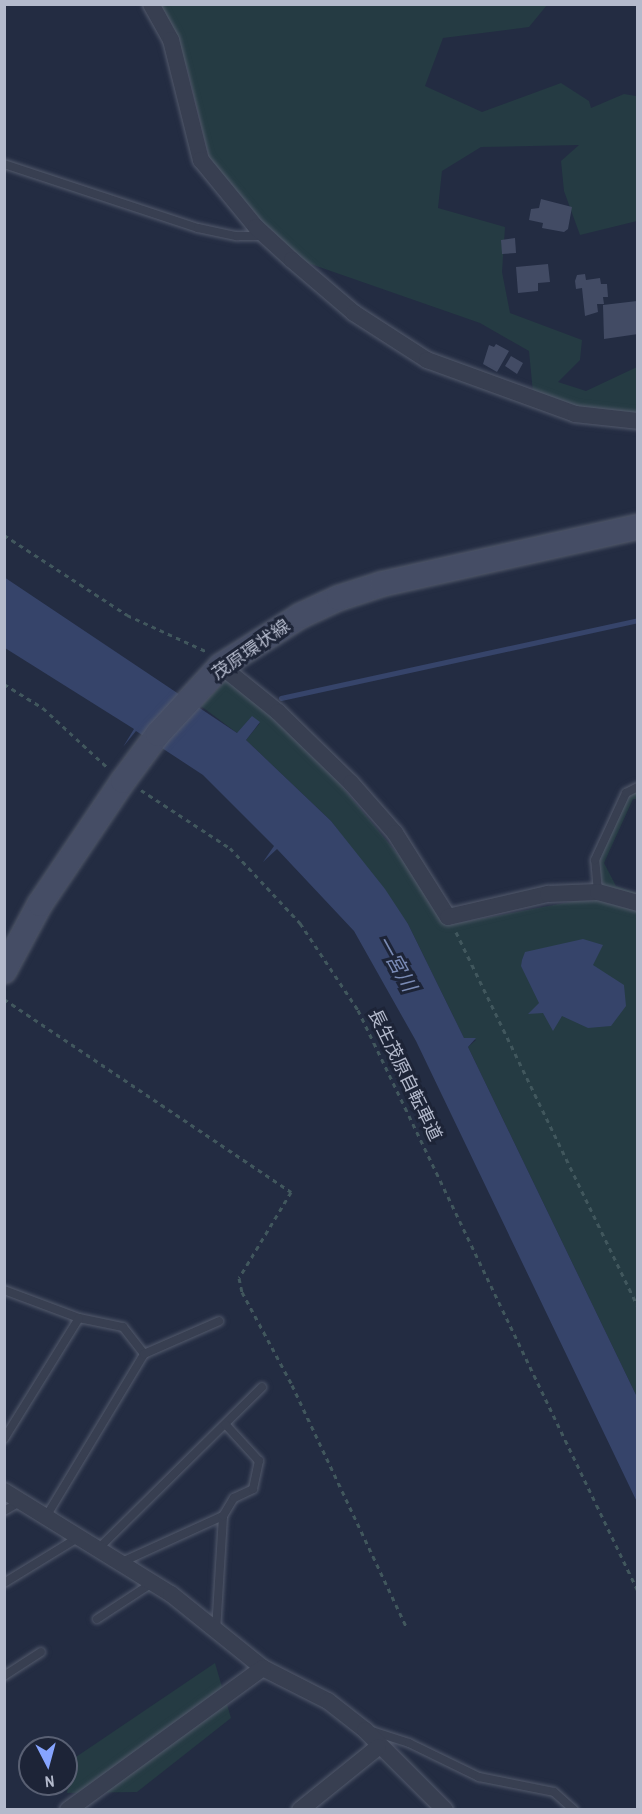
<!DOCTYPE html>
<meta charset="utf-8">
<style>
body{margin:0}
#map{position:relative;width:642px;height:1814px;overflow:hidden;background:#232c42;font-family:"Archivo Narrow","Noto Sans JP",sans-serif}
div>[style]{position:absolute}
.green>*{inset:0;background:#253b43}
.water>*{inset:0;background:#36446a}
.stream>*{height:4.5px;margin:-2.25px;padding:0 2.25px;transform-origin:2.25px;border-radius:2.25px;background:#36446a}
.building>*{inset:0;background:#424b64}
.path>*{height:3px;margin-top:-1.5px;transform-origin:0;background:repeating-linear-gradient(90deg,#41575d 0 4.5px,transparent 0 9px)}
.roads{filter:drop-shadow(0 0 2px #535a6c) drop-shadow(0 0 2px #535a6c)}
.service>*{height:8px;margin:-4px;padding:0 4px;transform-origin:4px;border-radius:4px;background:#383f51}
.minor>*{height:16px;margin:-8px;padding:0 8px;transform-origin:8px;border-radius:8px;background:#383f51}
.secondary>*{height:24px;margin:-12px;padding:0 12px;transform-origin:12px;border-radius:12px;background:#454d65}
span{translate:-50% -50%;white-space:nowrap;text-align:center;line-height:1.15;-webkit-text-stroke:6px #1d2437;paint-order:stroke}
.street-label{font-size:18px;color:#b4bacc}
.water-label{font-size:20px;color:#7a8bb5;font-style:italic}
.frame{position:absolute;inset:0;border:6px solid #b4bacc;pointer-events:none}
.north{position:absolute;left:18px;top:1736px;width:60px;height:60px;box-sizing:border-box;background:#1d2437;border:2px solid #596073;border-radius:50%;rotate:174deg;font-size:16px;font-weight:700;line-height:24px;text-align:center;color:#b4bacc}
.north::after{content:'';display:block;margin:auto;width:21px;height:27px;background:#86a4ff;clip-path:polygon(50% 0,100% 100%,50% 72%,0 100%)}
</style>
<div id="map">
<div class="green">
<i style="clip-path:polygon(157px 5px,547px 5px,529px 27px,443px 38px,425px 86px,482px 112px,561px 83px,589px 101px,591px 108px,624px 94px,636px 96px,637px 221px,580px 235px,564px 191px,561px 161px,579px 145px,481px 147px,442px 171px,438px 208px,505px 227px,502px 272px,510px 313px,582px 340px,580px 360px,558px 382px,586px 391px,637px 367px,637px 417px,578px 411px,533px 393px,529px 351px,480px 323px,305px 262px,265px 229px,210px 161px,187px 67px)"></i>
<i style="clip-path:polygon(228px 678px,325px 766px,425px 887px,447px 925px,591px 898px,637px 911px,637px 1397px,468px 1047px,476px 1040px,464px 1038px,408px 924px,331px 821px,246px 740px,260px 723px,237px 733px,201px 706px)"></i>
<i style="clip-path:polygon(637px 791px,637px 799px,633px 799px,604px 863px,616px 886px,637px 893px,637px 898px,603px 886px,598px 860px,629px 793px)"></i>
<i style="clip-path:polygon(215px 1663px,231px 1718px,137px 1792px,67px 1793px,73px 1759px)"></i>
</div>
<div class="water">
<i style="clip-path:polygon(4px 577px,237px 733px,252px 716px,260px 722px,246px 740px,331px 821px,385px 889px,408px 924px,464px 1038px,476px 1038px,468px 1047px,637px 1397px,637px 1502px,416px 1041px,354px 931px,277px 849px,263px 862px,274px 846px,203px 775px,136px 731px,123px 747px,134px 729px,5px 648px)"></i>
<i style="clip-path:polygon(583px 939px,603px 945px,593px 965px,624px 985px,626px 1006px,611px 1026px,588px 1028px,562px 1016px,553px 1031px,543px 1013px,528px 1014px,539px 1003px,521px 966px,522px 960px,525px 952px)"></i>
</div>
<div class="stream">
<i style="left:281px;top:698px;width:365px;rotate:-12.3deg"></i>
</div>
<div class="building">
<i style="clip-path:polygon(541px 199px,572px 207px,568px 229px,564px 232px,542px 228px,543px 223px,529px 220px,531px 209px,539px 208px)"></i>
<i style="clip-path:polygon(515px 238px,516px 253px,502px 254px,501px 240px)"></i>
<i style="clip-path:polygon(548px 264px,550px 282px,538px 283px,538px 291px,518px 293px,516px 267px)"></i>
<i style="clip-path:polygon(585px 274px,586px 280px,600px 278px,601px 284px,607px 284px,608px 297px,603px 297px,604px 304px,597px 304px,598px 312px,585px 316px,582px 288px,576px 289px,575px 281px,577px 275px)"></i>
<i style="clip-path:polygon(637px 301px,638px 334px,604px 339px,603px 305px)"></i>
<i style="clip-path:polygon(496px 344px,509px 351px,497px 372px,483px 364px,489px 345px,494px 347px)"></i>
<i style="clip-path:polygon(511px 356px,523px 363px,517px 374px,505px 366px)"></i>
</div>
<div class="path">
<i style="left:4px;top:535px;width:147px;rotate:33deg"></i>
<i style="left:127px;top:615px;width:89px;rotate:24.6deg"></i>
<i style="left:4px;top:684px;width:46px;rotate:31.6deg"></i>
<i style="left:43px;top:708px;width:88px;rotate:42.7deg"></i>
<i style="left:141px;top:790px;width:106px;rotate:33.1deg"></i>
<i style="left:230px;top:848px;width:103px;rotate:47deg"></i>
<i style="left:300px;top:923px;width:105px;rotate:56.3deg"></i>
<i style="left:358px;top:1010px;width:645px;rotate:64.27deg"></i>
<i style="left:456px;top:932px;width:417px;rotate:64.1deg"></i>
<i style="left:4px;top:999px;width:346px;rotate:33.9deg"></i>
<i style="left:291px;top:1192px;width:100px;rotate:121.2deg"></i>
<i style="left:239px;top:1278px;width:14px;rotate:78deg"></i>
<i style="left:242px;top:1292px;width:106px;rotate:61.7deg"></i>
<i style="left:292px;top:1385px;width:267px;rotate:64.7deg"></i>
</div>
<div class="roads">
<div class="service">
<i style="left:4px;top:164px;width:204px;rotate:18.3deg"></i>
<i style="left:198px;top:228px;width:40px;rotate:12deg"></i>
<i style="left:237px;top:236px;width:28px"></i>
<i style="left:598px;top:892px;width:32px;rotate:-95deg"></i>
<i style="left:595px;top:860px;width:74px;rotate:-65.2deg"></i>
<i style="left:626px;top:793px;width:13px;rotate:-27deg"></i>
<i style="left:4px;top:1290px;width:80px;rotate:20.5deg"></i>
<i style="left:79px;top:1318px;width:45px;rotate:11.6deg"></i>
<i style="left:123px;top:1327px;width:34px;rotate:52deg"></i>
<i style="left:4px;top:1439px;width:142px;rotate:-58.2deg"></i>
<i style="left:4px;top:1511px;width:20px;rotate:-30deg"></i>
<i style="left:47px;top:1515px;width:188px;rotate:-58.9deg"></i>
<i style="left:144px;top:1354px;width:82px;rotate:-23.7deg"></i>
<i style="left:99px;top:1548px;width:229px;rotate:-44.6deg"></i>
<i style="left:122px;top:1562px;width:111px;rotate:-24.5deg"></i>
<i style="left:4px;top:1583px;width:88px;rotate:-31.5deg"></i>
<i style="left:97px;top:1619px;width:66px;rotate:-33.2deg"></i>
<i style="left:216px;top:1631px;width:115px;rotate:-86.5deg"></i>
<i style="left:223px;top:1516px;width:21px;rotate:-59deg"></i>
<i style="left:234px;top:1498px;width:21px;rotate:-25deg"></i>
<i style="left:253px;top:1489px;width:29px;rotate:-78deg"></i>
<i style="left:259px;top:1461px;width:49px;rotate:-132.5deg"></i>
<i style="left:4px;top:1676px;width:44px;rotate:-33deg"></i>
<i style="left:372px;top:1731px;width:39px;rotate:18deg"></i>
<i style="left:409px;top:1743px;width:78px;rotate:25.9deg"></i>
<i style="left:479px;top:1777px;width:76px;rotate:11.3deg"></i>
<i style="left:554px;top:1792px;width:27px;rotate:42deg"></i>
</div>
<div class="minor">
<i style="left:151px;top:4px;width:41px;rotate:60.9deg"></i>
<i style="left:171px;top:40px;width:124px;rotate:76deg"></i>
<i style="left:201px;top:160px;width:87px;rotate:50.6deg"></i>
<i style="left:256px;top:227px;width:49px;rotate:42.5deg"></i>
<i style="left:292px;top:260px;width:82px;rotate:40.5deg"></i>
<i style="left:354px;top:313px;width:87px;rotate:32.8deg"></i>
<i style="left:427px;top:360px;width:158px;rotate:20deg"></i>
<i style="left:575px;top:414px;width:63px;rotate:6.3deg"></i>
<i style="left:221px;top:666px;width:73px;rotate:38.9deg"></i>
<i style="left:278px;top:712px;width:102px;rotate:44.2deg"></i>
<i style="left:351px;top:783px;width:67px;rotate:48.7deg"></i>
<i style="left:395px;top:833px;width:99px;rotate:57.8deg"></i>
<i style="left:448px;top:917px;width:103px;rotate:-13deg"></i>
<i style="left:548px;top:894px;width:50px;rotate:-2.3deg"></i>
<i style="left:598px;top:892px;width:41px;rotate:15.4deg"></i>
<i style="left:4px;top:1491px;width:196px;rotate:31.7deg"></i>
<i style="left:171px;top:1594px;width:118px;rotate:38.8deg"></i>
<i style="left:263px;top:1668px;width:73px;rotate:26.9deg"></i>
<i style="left:328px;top:1701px;width:47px;rotate:38.1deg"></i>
<i style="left:365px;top:1730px;width:113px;rotate:45deg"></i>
<i style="left:68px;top:1810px;width:241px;rotate:-36.1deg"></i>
<i style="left:300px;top:1810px;width:100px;rotate:-38.9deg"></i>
</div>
<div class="secondary">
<i style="left:4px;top:971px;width:76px;rotate:-61.8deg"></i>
<i style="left:40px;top:904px;width:148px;rotate:-56deg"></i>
<i style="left:123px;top:781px;width:59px;rotate:-53.3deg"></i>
<i style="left:158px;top:734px;width:93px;rotate:-47.2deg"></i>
<i style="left:221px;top:666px;width:93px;rotate:-32.3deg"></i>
<i style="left:300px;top:616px;width:43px;rotate:-24.8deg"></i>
<i style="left:339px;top:598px;width:45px;rotate:-18deg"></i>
<i style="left:382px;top:584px;width:262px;rotate:-12.6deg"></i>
</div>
</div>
<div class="street-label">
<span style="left:251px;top:650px;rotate:-35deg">茂原環状線</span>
<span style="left:405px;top:1075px;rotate:64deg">長生茂原自転車道</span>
</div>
<div class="water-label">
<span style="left:397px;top:963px;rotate:61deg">一宮川</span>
</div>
<div class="frame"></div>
<div class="north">N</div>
</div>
